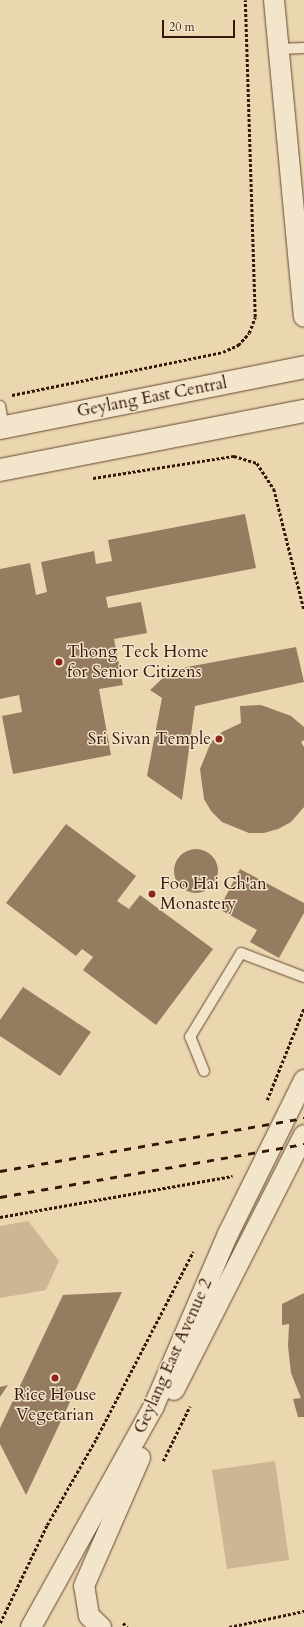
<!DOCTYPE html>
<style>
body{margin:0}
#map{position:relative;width:304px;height:1627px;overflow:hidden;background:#ebd7af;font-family:Cardo,serif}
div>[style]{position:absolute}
.green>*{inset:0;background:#cdb693}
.building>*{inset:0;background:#957b60}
.round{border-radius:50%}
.path>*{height:2.5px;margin-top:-1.25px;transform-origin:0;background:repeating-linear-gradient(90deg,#38170a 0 3px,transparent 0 5px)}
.roads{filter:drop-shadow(0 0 1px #654733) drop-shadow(0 0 1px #654733)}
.service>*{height:10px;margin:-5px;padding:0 5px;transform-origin:5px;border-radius:5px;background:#f2e5cb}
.minor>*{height:20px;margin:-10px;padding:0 10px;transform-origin:10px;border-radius:10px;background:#f2e5cb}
.secondary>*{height:22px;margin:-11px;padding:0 11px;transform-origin:11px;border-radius:11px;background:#f2e5cb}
.rail>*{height:3px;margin-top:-1.5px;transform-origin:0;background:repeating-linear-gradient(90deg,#38170a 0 7px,transparent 0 14px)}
.dots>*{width:11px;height:11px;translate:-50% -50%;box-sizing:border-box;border:2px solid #f2e5cb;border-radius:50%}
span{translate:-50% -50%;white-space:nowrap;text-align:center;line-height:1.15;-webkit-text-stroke:3px #f2e5cb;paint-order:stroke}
.street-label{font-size:17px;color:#38170a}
.poi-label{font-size:17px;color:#38170a}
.left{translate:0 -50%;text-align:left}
.right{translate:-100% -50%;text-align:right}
.scale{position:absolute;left:162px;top:20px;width:73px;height:18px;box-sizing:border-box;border:2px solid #38170a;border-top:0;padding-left:5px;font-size:12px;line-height:14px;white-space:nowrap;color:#38170a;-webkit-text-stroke:3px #f2e5cb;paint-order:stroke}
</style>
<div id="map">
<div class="green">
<i style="clip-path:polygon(28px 1221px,59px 1261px,46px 1290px,0 1298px,0 1226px)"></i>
<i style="clip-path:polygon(275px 1461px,289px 1560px,227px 1569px,212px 1470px)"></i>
</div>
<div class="building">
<i style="clip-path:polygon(245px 514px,256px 568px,106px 597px,108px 608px,141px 602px,147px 633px,114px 639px,123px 685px,99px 689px,111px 755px,13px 774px,2px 716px,22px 712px,19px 695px,0 699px,0 569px,30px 563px,36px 595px,47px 592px,41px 562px,94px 551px,96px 564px,112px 561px,108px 540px)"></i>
<i style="clip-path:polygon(296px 647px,304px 682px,195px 706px,182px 800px,147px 776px,162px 698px,150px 690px,164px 677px,187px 667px)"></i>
<i style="clip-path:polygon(261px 705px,291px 716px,304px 727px,304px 740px,301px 742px,304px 747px,304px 807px,291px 822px,278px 829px,264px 833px,249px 833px,222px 822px,211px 811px,204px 799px,200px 769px,211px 742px,222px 732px,241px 723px,240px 706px)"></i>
<i style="clip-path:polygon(66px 824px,136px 876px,117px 901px,129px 909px,140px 895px,213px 949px,156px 1025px,83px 970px,93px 957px,82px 949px,76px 956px,6px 903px)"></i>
<i class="round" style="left:174px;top:849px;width:44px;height:44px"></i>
<i style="clip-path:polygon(240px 869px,304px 903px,304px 913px,279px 958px,250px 942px,257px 930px,219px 909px)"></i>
<i style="clip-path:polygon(23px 987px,91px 1032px,60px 1076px,0 1036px,0 1020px)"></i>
<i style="clip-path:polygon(122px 1292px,26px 1495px,0 1444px,0 1428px,63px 1295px)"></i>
<i style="clip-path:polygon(304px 1293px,304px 1417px,298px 1417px,293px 1399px,301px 1398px,291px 1373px,288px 1346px,289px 1324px,282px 1325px,282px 1304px)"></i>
<i style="clip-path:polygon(8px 1385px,0 1397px,0 1387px)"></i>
</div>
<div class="path">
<i style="left:12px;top:395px;width:215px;rotate:-11.5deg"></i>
<i style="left:223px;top:352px;width:17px;rotate:-25deg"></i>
<i style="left:238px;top:345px;width:16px;rotate:-47deg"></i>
<i style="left:249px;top:333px;width:17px;rotate:-69deg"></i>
<i style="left:255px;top:317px;width:317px;rotate:-91.8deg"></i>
<i style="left:93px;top:478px;width:143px;rotate:-8.9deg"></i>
<i style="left:234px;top:456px;width:24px;rotate:17deg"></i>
<i style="left:257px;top:463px;width:31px;rotate:57deg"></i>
<i style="left:274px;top:489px;width:124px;rotate:76deg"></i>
<i style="left:267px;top:1100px;width:99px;rotate:-68.1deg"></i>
<i style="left:0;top:1217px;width:236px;rotate:-10deg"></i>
<i style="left:163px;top:1461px;width:61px;rotate:-63.9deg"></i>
<i style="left:0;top:1623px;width:109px;rotate:-64.4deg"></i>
<i style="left:47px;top:1525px;width:99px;rotate:-60.3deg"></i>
<i style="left:96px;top:1439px;width:211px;rotate:-62.6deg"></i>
<i style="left:123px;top:1623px;width:6px;rotate:39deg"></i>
<i style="left:229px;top:1627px;width:77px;rotate:-12deg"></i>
</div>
<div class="roads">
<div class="service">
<i style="left:277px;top:49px;width:27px;rotate:-2deg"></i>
<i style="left:0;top:406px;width:21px;rotate:79deg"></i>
<i style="left:204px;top:1071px;width:37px;rotate:-112deg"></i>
<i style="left:190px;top:1037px;width:98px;rotate:-58.7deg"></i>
<i style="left:241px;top:953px;width:67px;rotate:20.9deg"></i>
</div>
<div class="minor">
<i style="left:274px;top:0;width:318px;rotate:84.6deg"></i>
<i style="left:174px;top:1390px;width:286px;rotate:-63deg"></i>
<i style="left:31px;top:1627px;width:251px;rotate:-60.9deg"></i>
<i style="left:153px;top:1408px;width:189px;rotate:-66.7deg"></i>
<i style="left:228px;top:1234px;width:172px;rotate:-63.7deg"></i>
<i style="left:101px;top:1627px;width:16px;rotate:-137deg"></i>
<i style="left:89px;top:1616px;width:30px;rotate:-99deg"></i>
<i style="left:84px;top:1586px;width:140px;rotate:-66.4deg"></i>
</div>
<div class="secondary">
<i style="left:0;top:428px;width:310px;rotate:-11.3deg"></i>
<i style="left:0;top:470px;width:310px;rotate:-11deg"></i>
</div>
</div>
<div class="rail">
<i style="left:0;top:1171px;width:309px;rotate:-9.9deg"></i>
<i style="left:0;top:1197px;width:309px;rotate:-9.9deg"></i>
</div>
<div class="dots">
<i style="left:59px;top:662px;background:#8f2418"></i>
<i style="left:219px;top:739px;background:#8f2418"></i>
<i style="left:152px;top:894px;background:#8f2418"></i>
<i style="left:55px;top:1378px;background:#8f2418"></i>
</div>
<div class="street-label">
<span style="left:152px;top:397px;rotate:-11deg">Geylang East Central</span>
<span style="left:173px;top:1356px;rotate:-66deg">Geylang East Avenue 2</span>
</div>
<div class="poi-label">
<span class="left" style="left:67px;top:662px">Thong Teck Home<br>for Senior Citizens</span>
<span class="right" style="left:211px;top:739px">Sri Sivan Temple</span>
<span class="left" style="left:160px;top:894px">Foo Hai Ch'an<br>Monastery</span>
<span style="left:55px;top:1405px">Rice House<br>Vegetarian</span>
</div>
<div class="scale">20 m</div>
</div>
